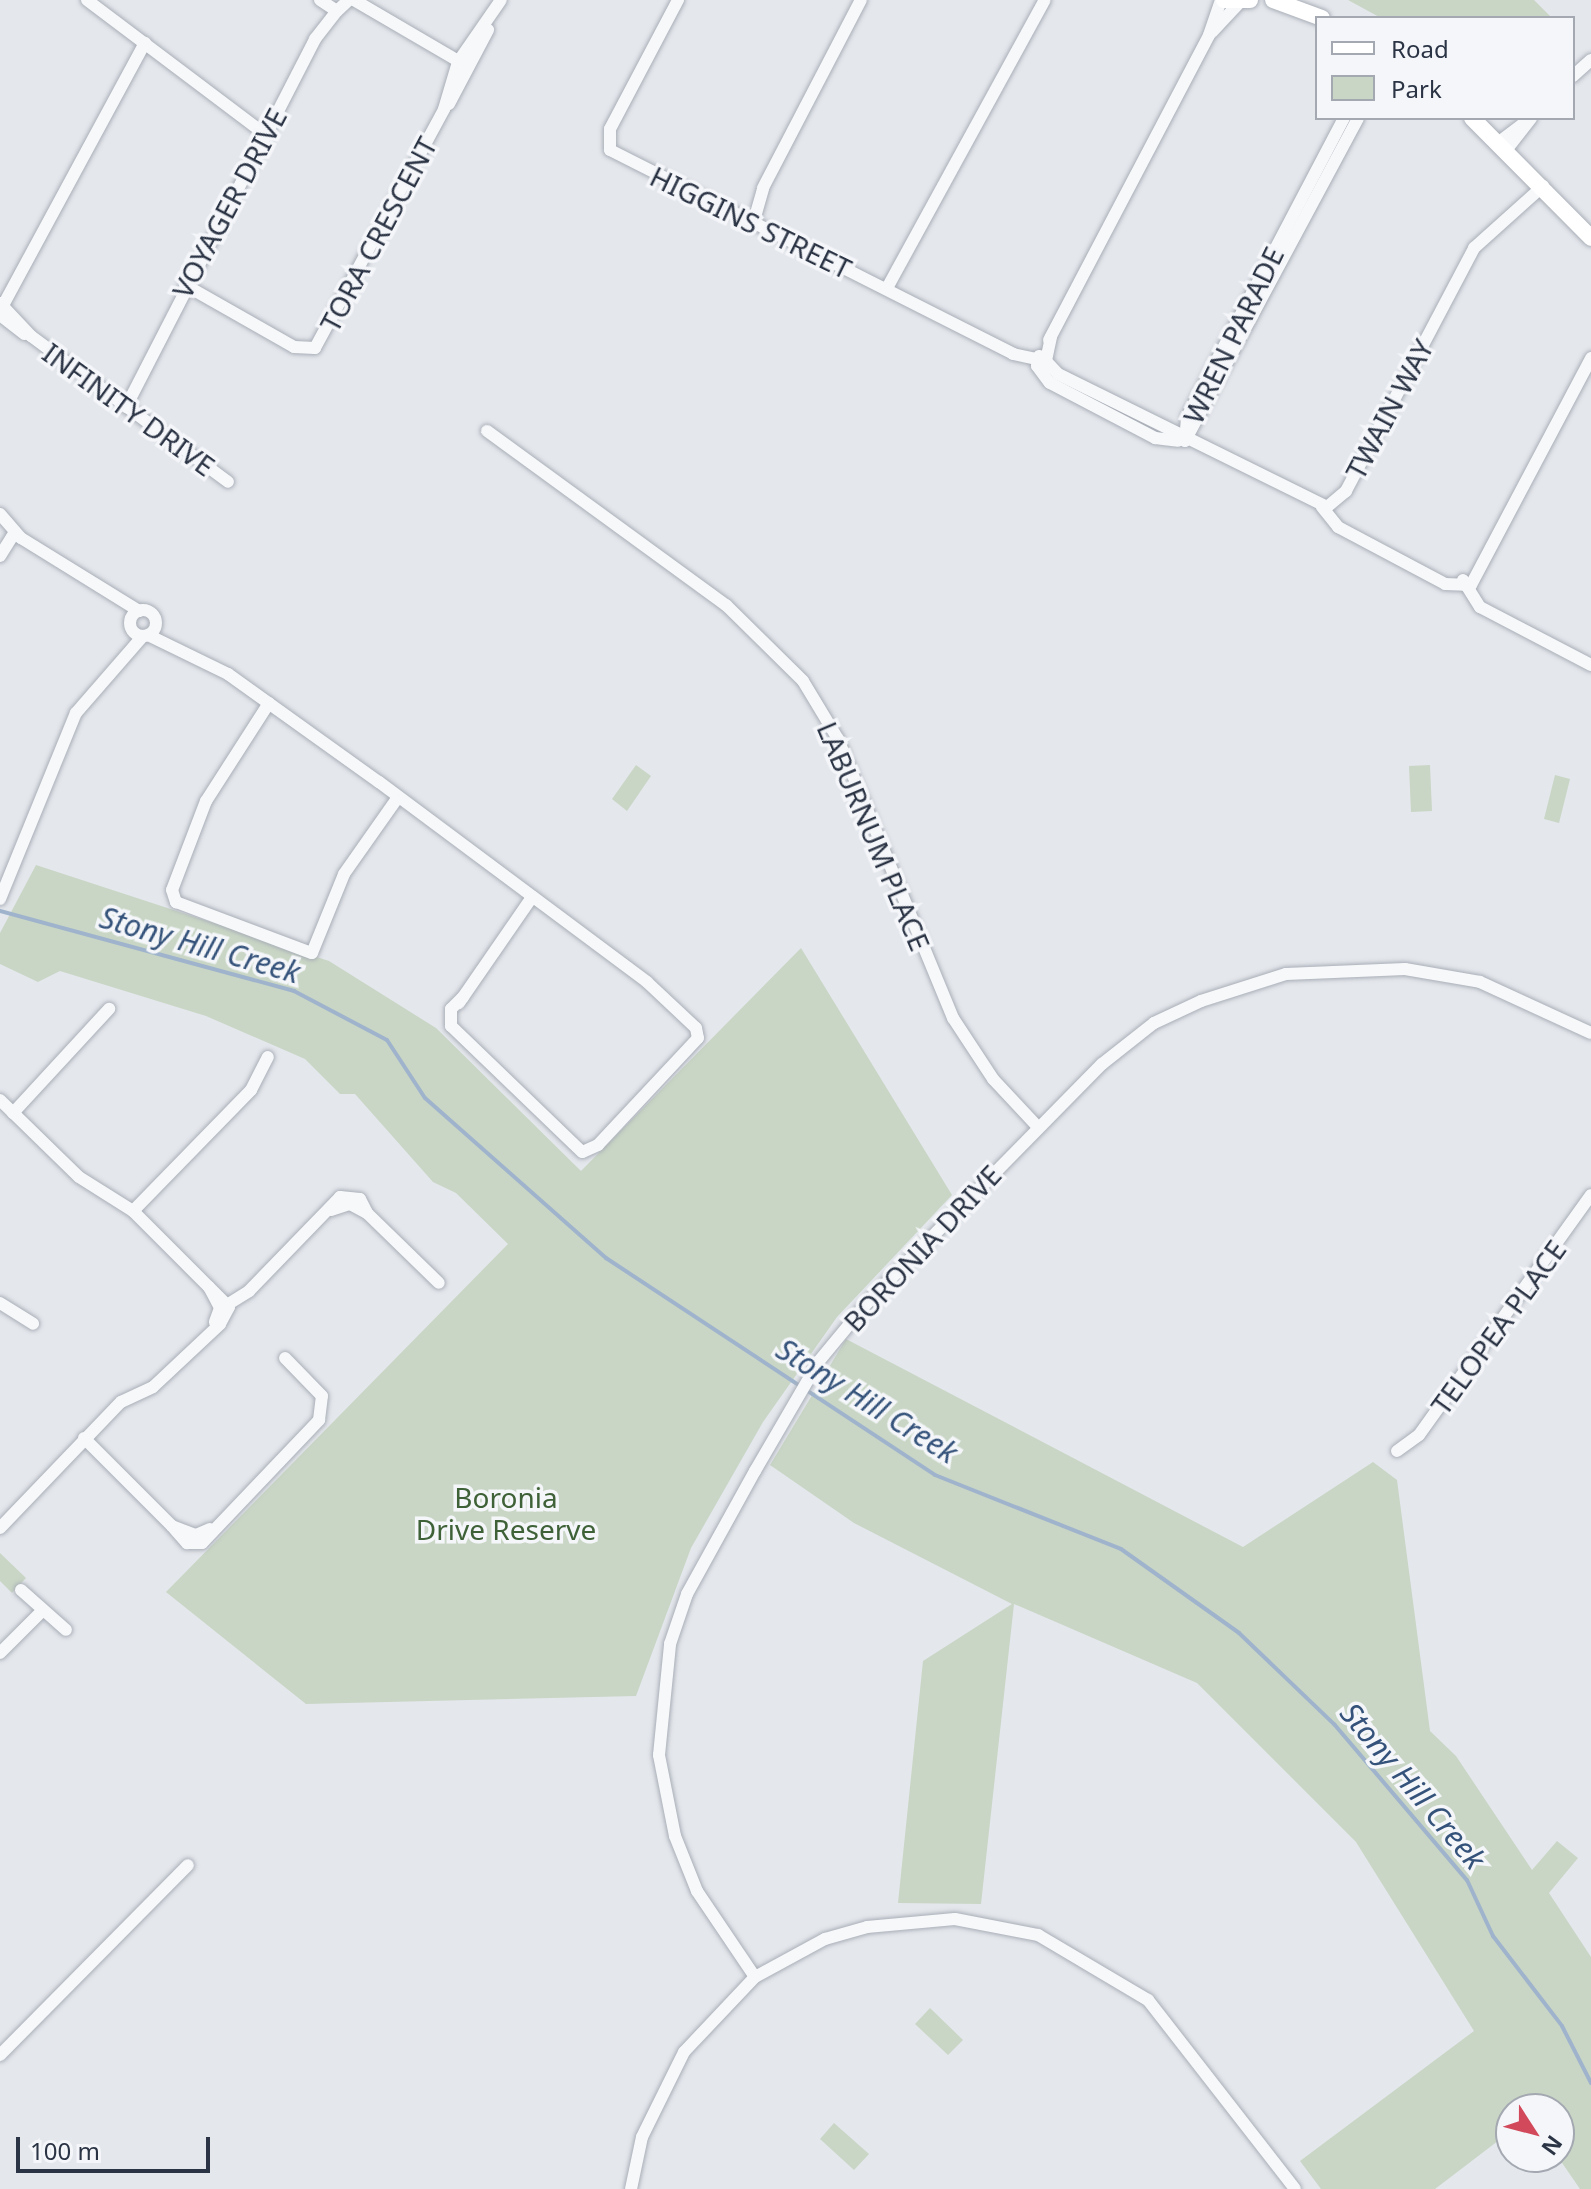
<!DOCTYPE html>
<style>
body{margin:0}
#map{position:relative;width:1591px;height:2189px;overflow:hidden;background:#e4e7ec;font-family:"Noto Sans",sans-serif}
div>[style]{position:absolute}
.green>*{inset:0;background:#c9d6c5}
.stream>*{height:4px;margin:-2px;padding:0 2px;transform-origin:2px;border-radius:2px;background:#9fb4cc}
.roads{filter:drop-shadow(0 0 2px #a9aeb7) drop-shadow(0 0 2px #a9aeb7)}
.street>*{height:12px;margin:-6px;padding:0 6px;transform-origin:6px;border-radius:6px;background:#f7f8fa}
.street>.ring{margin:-6px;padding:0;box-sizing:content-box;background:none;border:12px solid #f7f8fa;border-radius:50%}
.secondary>*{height:16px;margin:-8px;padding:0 8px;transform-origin:8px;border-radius:8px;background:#fff}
span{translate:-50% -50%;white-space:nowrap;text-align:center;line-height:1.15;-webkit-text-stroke:7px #f4f6f9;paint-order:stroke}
.street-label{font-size:28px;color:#2b3445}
.park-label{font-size:28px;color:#3f6138}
.water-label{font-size:30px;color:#34527a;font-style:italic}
.legend{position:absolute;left:1315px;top:16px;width:260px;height:104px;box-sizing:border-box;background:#f4f6f9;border:2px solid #a4a8b1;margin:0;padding:10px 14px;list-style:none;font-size:24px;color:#2b3445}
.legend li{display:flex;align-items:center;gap:16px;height:40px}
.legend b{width:40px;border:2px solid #a4a8b1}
.north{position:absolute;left:1495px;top:2093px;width:80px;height:80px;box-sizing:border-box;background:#f4f6f9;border:2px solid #a4a8b1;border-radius:50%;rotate:126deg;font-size:22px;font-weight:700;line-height:32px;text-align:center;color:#2b3445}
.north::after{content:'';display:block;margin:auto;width:28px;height:36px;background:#d1495b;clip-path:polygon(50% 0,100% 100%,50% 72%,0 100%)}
.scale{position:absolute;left:16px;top:2137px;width:194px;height:36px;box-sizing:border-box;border:4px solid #2b3445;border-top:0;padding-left:10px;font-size:24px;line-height:28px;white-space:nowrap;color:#2b3445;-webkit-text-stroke:6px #f4f6f9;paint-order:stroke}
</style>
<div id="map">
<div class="green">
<i style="clip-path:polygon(1348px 0,1534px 0,1552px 18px,1381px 18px)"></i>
<i style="clip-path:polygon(636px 765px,651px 776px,627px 811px,612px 799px)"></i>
<i style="clip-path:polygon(1430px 765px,1432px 811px,1411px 812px,1409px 766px)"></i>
<i style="clip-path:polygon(1555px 775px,1570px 779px,1559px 823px,1544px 819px)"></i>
<i style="clip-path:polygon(36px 865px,329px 961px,436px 1028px,581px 1171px,801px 948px,952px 1195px,837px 1317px,763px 1422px,691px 1548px,636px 1696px,306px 1704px,166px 1592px,508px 1244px,456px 1193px,433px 1182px,355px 1094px,340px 1094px,305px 1059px,206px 1016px,60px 971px,38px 982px,0 964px,0 933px)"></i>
<i style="clip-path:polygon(846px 1339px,1243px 1547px,1373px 1462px,1397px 1480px,1430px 1731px,1456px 1756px,1532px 1870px,1557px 1841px,1578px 1858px,1549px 1893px,1591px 1957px,1591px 2189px,1580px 2189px,1558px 2157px,1559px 2109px,1511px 2109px,1511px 2131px,1435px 2189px,1321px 2189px,1300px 2161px,1474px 2031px,1356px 1842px,1197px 1683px,1014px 1604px,981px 1904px,898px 1903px,923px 1661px,1012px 1604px,854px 1523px,770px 1465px)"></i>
<i style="clip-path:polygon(0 1553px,26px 1578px,12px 1593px,0 1581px)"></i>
<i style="clip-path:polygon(930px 2008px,963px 2040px,948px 2055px,915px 2024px)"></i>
<i style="clip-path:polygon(834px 2123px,869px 2154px,854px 2170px,820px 2139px)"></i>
</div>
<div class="stream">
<i style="left:0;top:911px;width:305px;rotate:15.2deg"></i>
<i style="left:294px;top:991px;width:105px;rotate:27.8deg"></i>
<i style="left:387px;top:1040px;width:69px;rotate:56.8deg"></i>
<i style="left:425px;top:1098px;width:242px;rotate:41.5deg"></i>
<i style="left:606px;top:1258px;width:394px;rotate:33.4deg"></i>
<i style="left:935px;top:1475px;width:200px;rotate:21.7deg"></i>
<i style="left:1121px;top:1549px;width:145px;rotate:35.4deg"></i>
<i style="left:1239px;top:1633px;width:132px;rotate:43.8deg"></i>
<i style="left:1334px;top:1724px;width:205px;rotate:49.6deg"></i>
<i style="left:1467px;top:1880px;width:62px;rotate:65.1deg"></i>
<i style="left:1493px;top:1936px;width:113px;rotate:52.5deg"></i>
<i style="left:1562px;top:2026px;width:64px;rotate:63deg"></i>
</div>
<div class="roads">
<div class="street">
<i style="left:87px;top:0;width:223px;rotate:37deg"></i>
<i style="left:320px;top:0;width:20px;rotate:33deg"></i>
<i style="left:337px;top:11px;width:16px;rotate:-43deg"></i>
<i style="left:354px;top:0;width:131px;rotate:30.3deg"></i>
<i style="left:678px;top:0;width:146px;rotate:117.8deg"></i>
<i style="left:610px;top:129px;width:21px;rotate:90deg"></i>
<i style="left:610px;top:150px;width:452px;rotate:26.8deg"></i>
<i style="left:1013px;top:354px;width:34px;rotate:12deg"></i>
<i style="left:1212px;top:32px;width:38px;rotate:-47deg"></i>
<i style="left:1573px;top:76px;width:24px;rotate:-42deg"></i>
<i style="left:449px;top:104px;width:84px;rotate:-62.2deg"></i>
<i style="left:1499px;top:142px;width:31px;rotate:-37deg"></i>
<i style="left:1507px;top:149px;width:39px;rotate:-52deg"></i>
<i style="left:753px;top:224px;width:37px;rotate:-74deg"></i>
<i style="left:763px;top:188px;width:212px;rotate:-62.5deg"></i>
<i style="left:185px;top:285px;width:125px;rotate:29.6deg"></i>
<i style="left:294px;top:347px;width:21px;rotate:3deg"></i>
<i style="left:315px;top:348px;width:272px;rotate:-61.6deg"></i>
<i style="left:444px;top:109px;width:49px;rotate:-73.4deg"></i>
<i style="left:458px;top:62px;width:75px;rotate:-55.3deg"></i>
<i style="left:887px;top:288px;width:328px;rotate:-61.3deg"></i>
<i style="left:0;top:303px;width:45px;rotate:46.8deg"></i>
<i style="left:31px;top:336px;width:245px;rotate:36.5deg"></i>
<i style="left:0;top:311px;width:305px;rotate:-61.6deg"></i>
<i style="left:0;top:315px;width:31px;rotate:38deg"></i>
<i style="left:1051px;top:337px;width:25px;rotate:102deg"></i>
<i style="left:1046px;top:361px;width:18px;rotate:47deg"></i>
<i style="left:1058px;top:374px;width:300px;rotate:26.3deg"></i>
<i style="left:1327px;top:507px;width:25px;rotate:-40deg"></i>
<i style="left:1346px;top:491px;width:275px;rotate:-62.2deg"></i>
<i style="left:1474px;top:248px;width:93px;rotate:-41.9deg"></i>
<i style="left:1049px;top:340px;width:344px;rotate:-62.3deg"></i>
<i style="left:1209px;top:35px;width:37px;rotate:-71deg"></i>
<i style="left:1039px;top:356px;width:10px;rotate:101deg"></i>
<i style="left:1037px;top:366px;width:21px;rotate:53deg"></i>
<i style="left:1050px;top:383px;width:119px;rotate:27.6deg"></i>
<i style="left:1155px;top:438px;width:23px;rotate:7deg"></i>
<i style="left:126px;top:407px;width:414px;rotate:-62.8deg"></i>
<i style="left:315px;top:39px;width:36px;rotate:-52deg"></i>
<i style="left:487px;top:431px;width:296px;rotate:36.1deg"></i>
<i style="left:726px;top:605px;width:108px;rotate:44.6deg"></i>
<i style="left:803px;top:681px;width:68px;rotate:58.9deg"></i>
<i style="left:838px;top:739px;width:302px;rotate:67.6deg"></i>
<i style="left:953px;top:1018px;width:73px;rotate:56.7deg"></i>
<i style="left:993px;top:1079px;width:64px;rotate:46.9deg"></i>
<i style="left:1185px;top:441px;width:366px;rotate:-61.8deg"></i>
<i style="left:1185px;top:441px;width:24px;rotate:-85deg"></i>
<i style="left:1187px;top:417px;width:338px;rotate:-62.3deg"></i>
<i style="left:1322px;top:507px;width:26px;rotate:51deg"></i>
<i style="left:1338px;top:527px;width:121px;rotate:28deg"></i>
<i style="left:1445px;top:584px;width:26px;rotate:2deg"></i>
<i style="left:1471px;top:585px;width:257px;rotate:-62.1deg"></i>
<i style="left:0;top:514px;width:32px;rotate:49deg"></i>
<i style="left:21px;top:538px;width:139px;rotate:31.7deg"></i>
<i style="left:0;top:556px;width:28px;rotate:-58deg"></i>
<i style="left:1463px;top:580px;width:32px;rotate:58deg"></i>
<i style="left:1480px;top:607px;width:125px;rotate:27.6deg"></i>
<i class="ring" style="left:130px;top:610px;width:14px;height:14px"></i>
<i style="left:148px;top:635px;width:89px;rotate:26deg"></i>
<i style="left:228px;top:674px;width:186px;rotate:35.6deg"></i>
<i style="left:379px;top:782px;width:334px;rotate:36.7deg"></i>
<i style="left:647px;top:982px;width:67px;rotate:43.2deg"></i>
<i style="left:696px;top:1028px;width:10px;rotate:79deg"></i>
<i style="left:698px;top:1038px;width:146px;rotate:133.1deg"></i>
<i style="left:598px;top:1145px;width:17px;rotate:156deg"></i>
<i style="left:582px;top:1152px;width:182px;rotate:-136.1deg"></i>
<i style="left:451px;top:1026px;width:17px;rotate:-90deg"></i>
<i style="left:451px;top:1009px;width:17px;rotate:-45deg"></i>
<i style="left:269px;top:703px;width:117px;rotate:122.7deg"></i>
<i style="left:206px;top:801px;width:95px;rotate:110.9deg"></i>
<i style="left:172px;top:890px;width:13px;rotate:72deg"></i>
<i style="left:176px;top:902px;width:145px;rotate:20.6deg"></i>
<i style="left:312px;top:953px;width:85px;rotate:-67.9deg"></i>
<i style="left:344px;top:874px;width:90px;rotate:-54.9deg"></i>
<i style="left:0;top:899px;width:201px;rotate:-67.8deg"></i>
<i style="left:76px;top:713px;width:102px;rotate:-49deg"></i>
<i style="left:459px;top:1003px;width:129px;rotate:-55.4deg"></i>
<i style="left:0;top:1100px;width:110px;rotate:44.3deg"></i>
<i style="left:79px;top:1177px;width:64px;rotate:32.2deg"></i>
<i style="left:133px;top:1211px;width:107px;rotate:45deg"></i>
<i style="left:209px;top:1287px;width:24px;rotate:62deg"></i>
<i style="left:220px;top:1308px;width:15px;rotate:110deg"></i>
<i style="left:13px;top:1113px;width:142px;rotate:-47.3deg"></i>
<i style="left:331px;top:1210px;width:20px;rotate:-18deg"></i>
<i style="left:350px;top:1204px;width:19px;rotate:28deg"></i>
<i style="left:367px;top:1213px;width:100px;rotate:44.2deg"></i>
<i style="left:133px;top:1211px;width:169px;rotate:-45.7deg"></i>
<i style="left:251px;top:1090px;width:37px;rotate:-63deg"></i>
<i style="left:0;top:1303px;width:39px;rotate:32deg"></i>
<i style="left:222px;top:1308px;width:32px;rotate:-32deg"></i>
<i style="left:249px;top:1291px;width:131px;rotate:-45.9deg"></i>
<i style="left:340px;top:1197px;width:20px;rotate:6deg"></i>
<i style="left:360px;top:1199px;width:16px;rotate:63deg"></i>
<i style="left:84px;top:1438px;width:124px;rotate:45deg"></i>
<i style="left:172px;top:1526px;width:26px;rotate:21deg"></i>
<i style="left:196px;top:1535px;width:15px;rotate:-23deg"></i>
<i style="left:1397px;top:1451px;width:27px;rotate:-36deg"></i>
<i style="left:1419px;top:1435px;width:295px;rotate:-54.4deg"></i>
<i style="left:172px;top:1526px;width:23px;rotate:49deg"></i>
<i style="left:187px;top:1543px;width:15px"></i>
<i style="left:202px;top:1543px;width:170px;rotate:-46.4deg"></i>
<i style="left:319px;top:1420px;width:24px;rotate:-83deg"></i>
<i style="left:322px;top:1396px;width:53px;rotate:-134.2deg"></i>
<i style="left:0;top:1528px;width:175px;rotate:-46.2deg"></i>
<i style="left:121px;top:1402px;width:35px;rotate:-25deg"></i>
<i style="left:153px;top:1387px;width:92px;rotate:-43.2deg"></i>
<i style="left:220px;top:1324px;width:19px;rotate:-62deg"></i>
<i style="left:229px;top:1307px;width:28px;rotate:-135deg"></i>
<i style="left:21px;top:1590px;width:60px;rotate:41.6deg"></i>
<i style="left:0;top:1653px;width:57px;rotate:-45deg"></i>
<i style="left:755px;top:1977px;width:104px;rotate:-124deg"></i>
<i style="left:697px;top:1891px;width:59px;rotate:-111.8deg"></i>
<i style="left:675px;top:1836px;width:83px;rotate:-101.2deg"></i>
<i style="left:659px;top:1755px;width:112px;rotate:-84.3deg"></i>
<i style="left:670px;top:1644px;width:53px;rotate:-71.2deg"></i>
<i style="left:687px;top:1594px;width:141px;rotate:-61.1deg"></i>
<i style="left:755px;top:1471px;width:127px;rotate:-59.8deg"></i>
<i style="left:819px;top:1361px;width:75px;rotate:-50.4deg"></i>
<i style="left:867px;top:1303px;width:335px;rotate:-45.5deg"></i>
<i style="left:1102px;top:1064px;width:66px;rotate:-38.3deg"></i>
<i style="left:1154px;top:1023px;width:52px;rotate:-25.1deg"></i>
<i style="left:1201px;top:1001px;width:89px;rotate:-17.6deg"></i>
<i style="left:1286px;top:974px;width:119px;rotate:-2.4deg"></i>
<i style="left:1405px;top:969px;width:76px;rotate:9.8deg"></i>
<i style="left:1480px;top:982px;width:122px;rotate:24.7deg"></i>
<i style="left:0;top:2055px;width:267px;rotate:-45.3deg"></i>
<i style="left:631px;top:2189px;width:53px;rotate:-78.1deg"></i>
<i style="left:642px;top:2137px;width:95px;rotate:-63.7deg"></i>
<i style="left:684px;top:2052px;width:103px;rotate:-46.6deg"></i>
<i style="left:755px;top:1977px;width:80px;rotate:-28.5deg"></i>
<i style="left:825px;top:1939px;width:44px;rotate:-15.9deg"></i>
<i style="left:867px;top:1927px;width:88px;rotate:-5.2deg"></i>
<i style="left:955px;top:1919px;width:85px;rotate:10.9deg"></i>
<i style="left:1038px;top:1935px;width:128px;rotate:30.6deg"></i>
<i style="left:1148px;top:2000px;width:239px;rotate:52.1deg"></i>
</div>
<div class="secondary">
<i style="left:1224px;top:0;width:26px"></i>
<i style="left:1273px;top:0;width:52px;rotate:20.2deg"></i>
<i style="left:1472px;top:118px;width:169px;rotate:45.2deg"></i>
</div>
</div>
<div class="street-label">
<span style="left:229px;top:203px;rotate:-62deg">VOYAGER DRIVE</span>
<span style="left:751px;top:222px;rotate:26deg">HIGGINS STREET</span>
<span style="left:378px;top:234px;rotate:-62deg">TORA CRESCENT</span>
<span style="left:1233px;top:335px;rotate:-64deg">WREN PARADE</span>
<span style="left:129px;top:409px;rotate:36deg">INFINITY DRIVE</span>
<span style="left:1389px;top:409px;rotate:-62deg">TWAIN WAY</span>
<span style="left:874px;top:836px;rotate:67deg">LABURNUM PLACE</span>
<span style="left:922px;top:1248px;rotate:-47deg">BORONIA DRIVE</span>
<span style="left:1498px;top:1327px;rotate:-54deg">TELOPEA PLACE</span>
</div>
<div class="park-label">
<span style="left:506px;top:1513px">Boronia<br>Drive Reserve</span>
</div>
<div class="water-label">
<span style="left:200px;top:945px;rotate:16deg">Stony Hill Creek</span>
<span style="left:867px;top:1401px;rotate:32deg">Stony Hill Creek</span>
<span style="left:1413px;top:1786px;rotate:50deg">Stony Hill Creek</span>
</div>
<ul class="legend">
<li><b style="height:10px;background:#fff"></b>Road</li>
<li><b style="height:22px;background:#c9d6c5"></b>Park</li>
</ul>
<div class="north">N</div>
<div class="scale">100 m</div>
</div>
